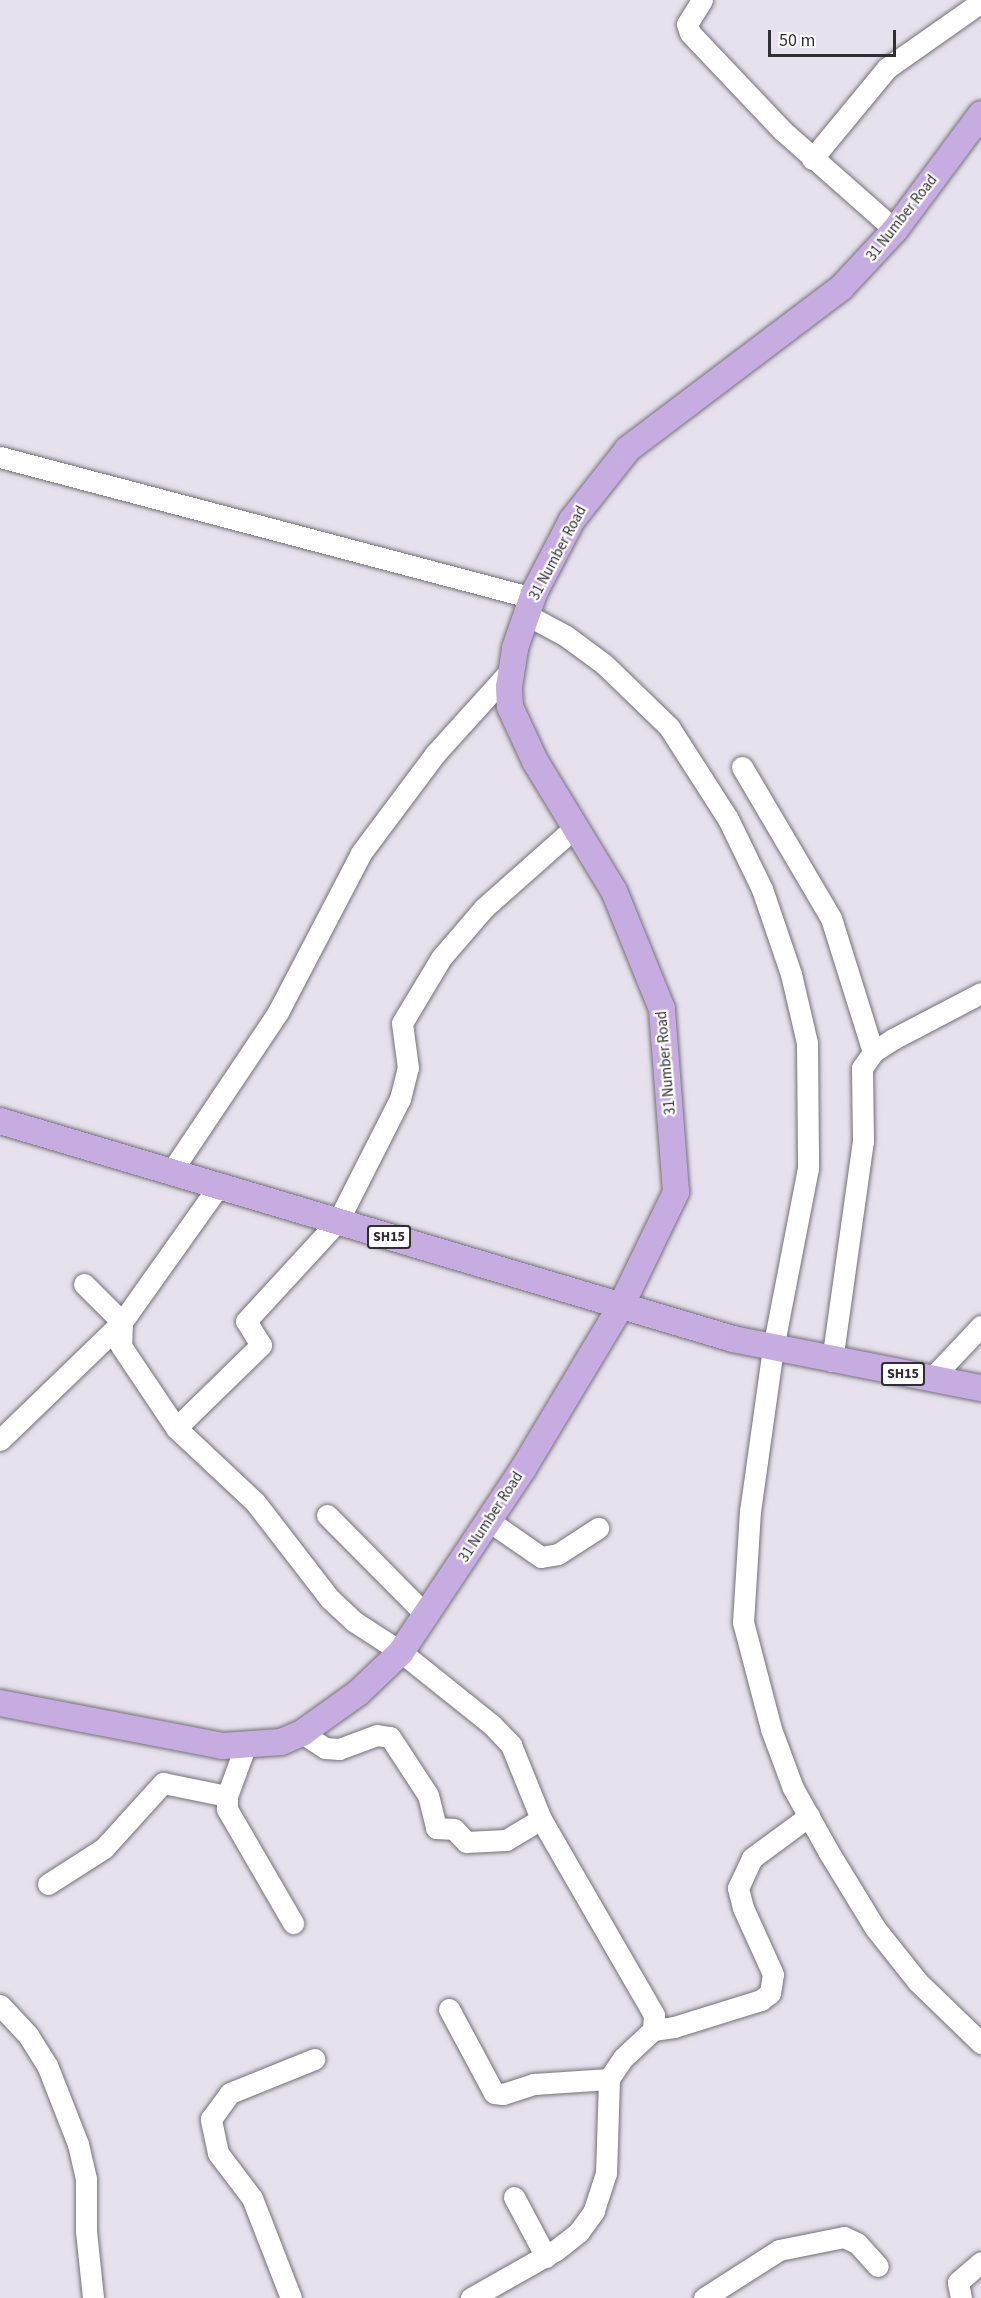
<!DOCTYPE html>
<style>
body{margin:0}
#map{position:relative;width:981px;height:2298px;overflow:hidden;background:#e6e1ec;font-family:"Source Sans 3",sans-serif}
div>[style]{position:absolute}
.roads{filter:drop-shadow(0 0 2px #747079) drop-shadow(0 0 2px #747079)}
.minor>*{height:21px;margin:-10.5px;padding:0 10.5px;transform-origin:10.5px;border-radius:10.5px;background:#fff}
.major>*{height:26px;margin:-13px;padding:0 13px;transform-origin:13px;border-radius:13px;background:#c7ace2}
span{translate:-50% -50%;white-space:nowrap;text-align:center;line-height:1.15;-webkit-text-stroke:4.5px #fff;paint-order:stroke}
.shield-label span{padding:2px 4px;background:#fff;border:2px solid;border-radius:4px;-webkit-text-stroke-width:0}
.shield-label{font-size:14px;color:#302e32;font-weight:700}
.street-label{font-size:15px;color:#302e32}
.scale{position:absolute;left:768px;top:30px;width:128px;height:27px;box-sizing:border-box;border:3px solid #302e32;border-top:0;padding-left:8px;font-size:18px;line-height:21px;white-space:nowrap;color:#302e32;-webkit-text-stroke:4px #fff;paint-order:stroke}
</style>
<div id="map">
<div class="roads">
<div class="minor">
<i style="left:702px;top:0;width:28px;rotate:122deg"></i>
<i style="left:687px;top:24px;width:9px;rotate:72deg"></i>
<i style="left:690px;top:33px;width:135px;rotate:46.5deg"></i>
<i style="left:783px;top:131px;width:149px;rotate:41.5deg"></i>
<i style="left:812px;top:159px;width:118px;rotate:-50.5deg"></i>
<i style="left:887px;top:68px;width:115px;rotate:-35.1deg"></i>
<i style="left:0;top:457px;width:551px;rotate:14.82deg"></i>
<i style="left:527px;top:615px;width:44px;rotate:28.3deg"></i>
<i style="left:566px;top:636px;width:47px;rotate:36.4deg"></i>
<i style="left:604px;top:664px;width:91px;rotate:44.1deg"></i>
<i style="left:669px;top:727px;width:109px;rotate:57.3deg"></i>
<i style="left:728px;top:819px;width:78px;rotate:64.1deg"></i>
<i style="left:762px;top:889px;width:90px;rotate:71.2deg"></i>
<i style="left:791px;top:974px;width:71px;rotate:76.9deg"></i>
<i style="left:807px;top:1043px;width:125px;rotate:89.5deg"></i>
<i style="left:808px;top:1168px;width:183px;rotate:101deg"></i>
<i style="left:773px;top:1348px;width:165px;rotate:98deg"></i>
<i style="left:750px;top:1511px;width:111px;rotate:93.6deg"></i>
<i style="left:743px;top:1622px;width:111px;rotate:75.3deg"></i>
<i style="left:771px;top:1729px;width:63px;rotate:69.6deg"></i>
<i style="left:793px;top:1788px;width:72px;rotate:60.9deg"></i>
<i style="left:828px;top:1851px;width:90px;rotate:58.6deg"></i>
<i style="left:875px;top:1928px;width:69px;rotate:51.5deg"></i>
<i style="left:918px;top:1982px;width:88px;rotate:44.1deg"></i>
<i style="left:742px;top:767px;width:175px;rotate:59.5deg"></i>
<i style="left:831px;top:918px;width:140px;rotate:72.6deg"></i>
<i style="left:171px;top:1172px;width:192px;rotate:-56.2deg"></i>
<i style="left:278px;top:1012px;width:179px;rotate:-62.4deg"></i>
<i style="left:361px;top:853px;width:124px;rotate:-53.2deg"></i>
<i style="left:435px;top:754px;width:113px;rotate:-47.9deg"></i>
<i style="left:84px;top:1284px;width:54px;rotate:45deg"></i>
<i style="left:122px;top:1322px;width:24px;rotate:92deg"></i>
<i style="left:121px;top:1346px;width:99px;rotate:56.1deg"></i>
<i style="left:176px;top:1428px;width:108px;rotate:43.1deg"></i>
<i style="left:255px;top:1502px;width:123px;rotate:52.3deg"></i>
<i style="left:330px;top:1599px;width:34px;rotate:43deg"></i>
<i style="left:355px;top:1622px;width:55px;rotate:33.1deg"></i>
<i style="left:401px;top:1652px;width:117px;rotate:38.7deg"></i>
<i style="left:492px;top:1725px;width:28px;rotate:46deg"></i>
<i style="left:511px;top:1745px;width:80px;rotate:67.9deg"></i>
<i style="left:541px;top:1819px;width:226px;rotate:60deg"></i>
<i style="left:654px;top:2015px;width:15px;rotate:94deg"></i>
<i style="left:653px;top:2030px;width:41px;rotate:137deg"></i>
<i style="left:623px;top:2058px;width:25px;rotate:124deg"></i>
<i style="left:609px;top:2079px;width:94px;rotate:91.8deg"></i>
<i style="left:606px;top:2173px;width:40px;rotate:108deg"></i>
<i style="left:594px;top:2211px;width:26px;rotate:126deg"></i>
<i style="left:579px;top:2232px;width:29px;rotate:142deg"></i>
<i style="left:556px;top:2250px;width:98px;rotate:150.5deg"></i>
<i style="left:832px;top:1361px;width:222px;rotate:-82deg"></i>
<i style="left:863px;top:1141px;width:73px;rotate:-90.8deg"></i>
<i style="left:862px;top:1068px;width:19px;rotate:-55deg"></i>
<i style="left:873px;top:1052px;width:24px;rotate:-33deg"></i>
<i style="left:893px;top:1039px;width:99px;rotate:-27.6deg"></i>
<i style="left:931px;top:1379px;width:73px;rotate:-46.7deg"></i>
<i style="left:176px;top:1428px;width:119px;rotate:-44.3deg"></i>
<i style="left:261px;top:1345px;width:28px;rotate:-122deg"></i>
<i style="left:246px;top:1321px;width:136px;rotate:-47.4deg"></i>
<i style="left:338px;top:1221px;width:137px;rotate:-63.1deg"></i>
<i style="left:400px;top:1099px;width:32px;rotate:-76deg"></i>
<i style="left:408px;top:1068px;width:45px;rotate:-97.6deg"></i>
<i style="left:402px;top:1023px;width:76px;rotate:-59deg"></i>
<i style="left:441px;top:958px;width:66px;rotate:-49.3deg"></i>
<i style="left:484px;top:908px;width:120px;rotate:-41.6deg"></i>
<i style="left:0;top:1440px;width:170px;rotate:-44deg"></i>
<i style="left:122px;top:1322px;width:166px;rotate:-54.6deg"></i>
<i style="left:327px;top:1515px;width:142px;rotate:45.3deg"></i>
<i style="left:489px;top:1521px;width:63px;rotate:34.7deg"></i>
<i style="left:541px;top:1557px;width:17px;rotate:-10deg"></i>
<i style="left:558px;top:1554px;width:48px;rotate:-33deg"></i>
<i style="left:302px;top:1733px;width:27px;rotate:33deg"></i>
<i style="left:325px;top:1748px;width:14px;rotate:4deg"></i>
<i style="left:339px;top:1749px;width:40px;rotate:-20.2deg"></i>
<i style="left:377px;top:1735px;width:13px;rotate:9deg"></i>
<i style="left:390px;top:1737px;width:69px;rotate:56.8deg"></i>
<i style="left:428px;top:1795px;width:34px;rotate:76deg"></i>
<i style="left:436px;top:1828px;width:18px;rotate:3deg"></i>
<i style="left:454px;top:1829px;width:18px;rotate:47deg"></i>
<i style="left:466px;top:1842px;width:40px;rotate:-2.9deg"></i>
<i style="left:506px;top:1840px;width:41px;rotate:-31deg"></i>
<i style="left:245px;top:1747px;width:52px;rotate:110.2deg"></i>
<i style="left:227px;top:1796px;width:13px;rotate:90deg"></i>
<i style="left:227px;top:1809px;width:132px;rotate:59.9deg"></i>
<i style="left:48px;top:1884px;width:67px;rotate:-32.7deg"></i>
<i style="left:104px;top:1848px;width:88px;rotate:-47.8deg"></i>
<i style="left:163px;top:1783px;width:65px;rotate:11.5deg"></i>
<i style="left:0;top:2005px;width:41px;rotate:47deg"></i>
<i style="left:28px;top:2035px;width:36px;rotate:58deg"></i>
<i style="left:47px;top:2065px;width:85px;rotate:68.6deg"></i>
<i style="left:78px;top:2144px;width:36px;rotate:77deg"></i>
<i style="left:86px;top:2179px;width:52px;rotate:90deg"></i>
<i style="left:86px;top:2231px;width:67px;rotate:84deg"></i>
<i style="left:449px;top:2009px;width:95px;rotate:61.8deg"></i>
<i style="left:494px;top:2093px;width:9px;rotate:6deg"></i>
<i style="left:503px;top:2094px;width:33px;rotate:-18deg"></i>
<i style="left:534px;top:2084px;width:75px;rotate:-3.8deg"></i>
<i style="left:653px;top:2030px;width:21px;rotate:-8deg"></i>
<i style="left:674px;top:2027px;width:91px;rotate:-17.2deg"></i>
<i style="left:761px;top:2000px;width:11px;rotate:-38deg"></i>
<i style="left:770px;top:1993px;width:19px;rotate:-81deg"></i>
<i style="left:773px;top:1974px;width:72px;rotate:-114.4deg"></i>
<i style="left:743px;top:1908px;width:21px;rotate:-104deg"></i>
<i style="left:738px;top:1888px;width:33px;rotate:-65deg"></i>
<i style="left:752px;top:1858px;width:71px;rotate:-36.4deg"></i>
<i style="left:514px;top:2197px;width:68px;rotate:61.9deg"></i>
<i style="left:291px;top:2298px;width:107px;rotate:-111.3deg"></i>
<i style="left:252px;top:2198px;width:56px;rotate:-127.1deg"></i>
<i style="left:218px;top:2153px;width:35px;rotate:-102deg"></i>
<i style="left:211px;top:2119px;width:32px;rotate:-54deg"></i>
<i style="left:230px;top:2093px;width:91px;rotate:-22deg"></i>
<i style="left:704px;top:2298px;width:89px;rotate:-32.6deg"></i>
<i style="left:779px;top:2250px;width:66px;rotate:-11.3deg"></i>
<i style="left:844px;top:2237px;width:14px;rotate:25deg"></i>
<i style="left:857px;top:2243px;width:31px;rotate:48deg"></i>
<i style="left:961px;top:2298px;width:16px;rotate:-101deg"></i>
<i style="left:958px;top:2282px;width:30px;rotate:-41deg"></i>
</div>
<div class="major">
<i style="left:0;top:1121px;width:765px;rotate:16.56deg"></i>
<i style="left:733px;top:1339px;width:253px;rotate:11.2deg"></i>
<i style="left:0;top:1703px;width:227px;rotate:10.9deg"></i>
<i style="left:223px;top:1746px;width:58px;rotate:-3.9deg"></i>
<i style="left:281px;top:1742px;width:23px;rotate:-23deg"></i>
<i style="left:302px;top:1733px;width:69px;rotate:-35.5deg"></i>
<i style="left:358px;top:1693px;width:59px;rotate:-43.6deg"></i>
<i style="left:401px;top:1652px;width:220px;rotate:-56.3deg"></i>
<i style="left:523px;top:1469px;width:190px;rotate:-59deg"></i>
<i style="left:621px;top:1306px;width:127px;rotate:-64.2deg"></i>
<i style="left:676px;top:1192px;width:184px;rotate:-94.4deg"></i>
<i style="left:662px;top:1009px;width:127px;rotate:-112.1deg"></i>
<i style="left:614px;top:891px;width:152px;rotate:-121.3deg"></i>
<i style="left:535px;top:761px;width:60px;rotate:-114.8deg"></i>
<i style="left:510px;top:707px;width:20px;rotate:-93deg"></i>
<i style="left:509px;top:687px;width:39px;rotate:-81deg"></i>
<i style="left:515px;top:648px;width:58px;rotate:-70.9deg"></i>
<i style="left:534px;top:593px;width:82px;rotate:-62.5deg"></i>
<i style="left:572px;top:520px;width:90px;rotate:-51.7deg"></i>
<i style="left:628px;top:449px;width:267px;rotate:-37.1deg"></i>
<i style="left:841px;top:288px;width:79px;rotate:-47deg"></i>
<i style="left:895px;top:230px;width:144px;rotate:-53.4deg"></i>
</div>
</div>
<div class="shield-label">
<span style="left:389px;top:1237px">SH15</span>
<span style="left:903px;top:1374px">SH15</span>
</div>
<div class="street-label">
<span style="left:902px;top:218px;rotate:-52deg">31 Number Road</span>
<span style="left:558px;top:553px;rotate:-62deg">31 Number Road</span>
<span style="left:666px;top:1063px;rotate:-95deg">31 Number Road</span>
<span style="left:491px;top:1517px;rotate:-57deg">31 Number Road</span>
</div>
<div class="scale">50 m</div>
</div>
